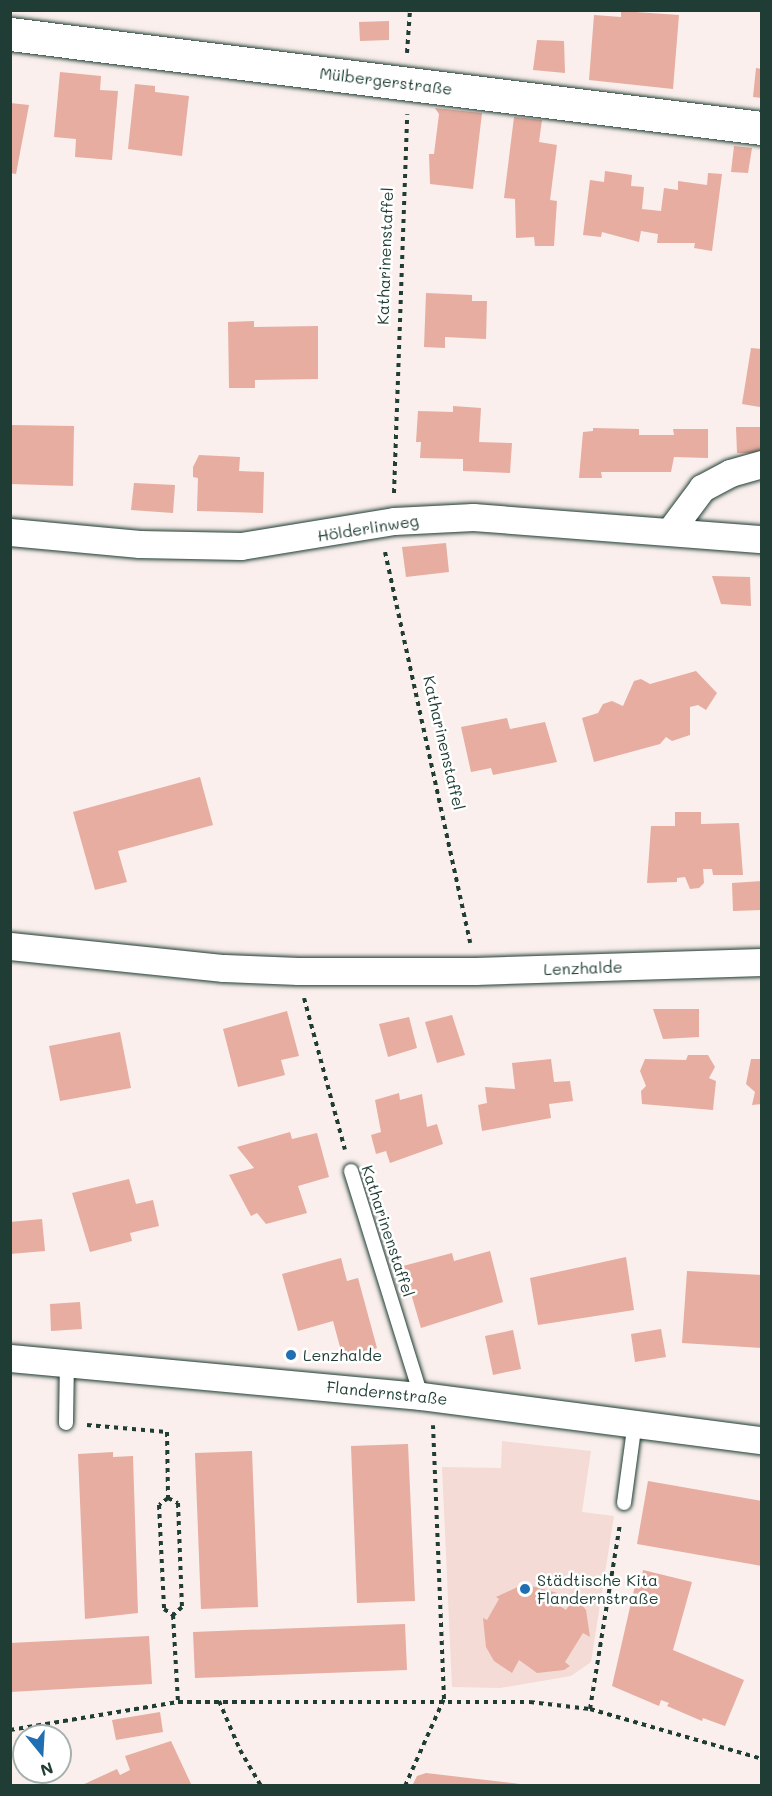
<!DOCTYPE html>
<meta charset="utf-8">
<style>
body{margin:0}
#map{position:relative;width:772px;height:1796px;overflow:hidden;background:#faefec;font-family:Mali,sans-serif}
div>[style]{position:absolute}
.built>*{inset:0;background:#f4dbd5}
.building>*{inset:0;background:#e6ada0}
.path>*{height:4px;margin-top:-2px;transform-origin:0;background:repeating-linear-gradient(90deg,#1f3d34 0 4.5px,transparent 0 9px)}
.roads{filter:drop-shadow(0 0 2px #1f3d34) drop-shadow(0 0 2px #1f3d34)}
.service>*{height:14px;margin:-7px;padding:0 7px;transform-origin:7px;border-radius:7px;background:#fff}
.minor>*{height:27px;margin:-13.5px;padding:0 13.5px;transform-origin:13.5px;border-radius:13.5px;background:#fff}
.tertiary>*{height:33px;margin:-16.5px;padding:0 16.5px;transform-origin:16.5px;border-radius:16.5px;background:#fff}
.dots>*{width:16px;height:16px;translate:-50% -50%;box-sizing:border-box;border:3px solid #fff;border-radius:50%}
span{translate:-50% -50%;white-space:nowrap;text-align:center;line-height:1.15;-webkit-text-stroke:5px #fff;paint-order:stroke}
.street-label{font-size:16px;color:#1f3d34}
.poi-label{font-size:16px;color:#1f3d34}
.left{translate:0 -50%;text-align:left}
.frame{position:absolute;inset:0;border:12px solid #1f3d34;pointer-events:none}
.north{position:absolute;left:12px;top:1724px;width:60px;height:60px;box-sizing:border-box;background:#fff;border:2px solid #a5b1ae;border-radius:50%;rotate:162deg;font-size:16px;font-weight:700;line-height:24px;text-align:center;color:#1f3d34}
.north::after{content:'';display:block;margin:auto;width:21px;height:27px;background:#1f6fb2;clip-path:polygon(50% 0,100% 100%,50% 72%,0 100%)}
</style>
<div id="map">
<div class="built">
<i style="clip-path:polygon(502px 1441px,591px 1451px,582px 1512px,614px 1516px,591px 1662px,571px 1676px,500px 1688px,452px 1687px,442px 1467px,501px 1468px)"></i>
</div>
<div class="building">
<i style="clip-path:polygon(621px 11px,679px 15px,673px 89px,589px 80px,594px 15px,621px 17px)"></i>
<i style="clip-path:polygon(389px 21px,389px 40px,360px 41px,359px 22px)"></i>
<i style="clip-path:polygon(537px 40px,564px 41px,565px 73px,533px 70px)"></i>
<i style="clip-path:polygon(756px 68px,762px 69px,762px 98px,753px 97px)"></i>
<i style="clip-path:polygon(60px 72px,101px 76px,100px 90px,118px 91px,112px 160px,75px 157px,76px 139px,54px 137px)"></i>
<i style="clip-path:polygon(135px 84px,155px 86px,155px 92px,189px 96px,182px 156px,128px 149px)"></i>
<i style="clip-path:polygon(10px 103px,29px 105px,16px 174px,10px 173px)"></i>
<i style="clip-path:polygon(435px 108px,482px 113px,473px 189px,430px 184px,429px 154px,434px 154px,439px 114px)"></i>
<i style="clip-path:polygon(514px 117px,542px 120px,539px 142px,557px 145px,550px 200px,557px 201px,554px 246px,535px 246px,534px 237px,516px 238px,515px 199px,504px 198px)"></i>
<i style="clip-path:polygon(734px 146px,752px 148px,748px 173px,731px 172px)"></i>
<i style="clip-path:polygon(605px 171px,632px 175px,631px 186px,644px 187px,642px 209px,661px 211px,664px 188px,678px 190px,678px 181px,707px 185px,708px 173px,722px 174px,712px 251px,694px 248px,695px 243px,657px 243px,658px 234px,641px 231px,639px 242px,602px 232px,601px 237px,583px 235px,590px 180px,604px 182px)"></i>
<i style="clip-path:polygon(426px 293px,472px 295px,472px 301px,487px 301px,486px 339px,445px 337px,445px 348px,424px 347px)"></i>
<i style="clip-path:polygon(254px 321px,254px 327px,318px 326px,318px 379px,255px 380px,255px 388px,229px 388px,228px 322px)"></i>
<i style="clip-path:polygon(751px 348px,762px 349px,760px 407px,742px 404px)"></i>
<i style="clip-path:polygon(453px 406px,481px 408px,479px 442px,512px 443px,510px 473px,463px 471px,463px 459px,420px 458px,421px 442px,416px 442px,418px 411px,453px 412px)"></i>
<i style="clip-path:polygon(10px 425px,74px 426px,73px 486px,10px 484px)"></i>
<i style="clip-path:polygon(736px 427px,760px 427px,761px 453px,737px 453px)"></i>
<i style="clip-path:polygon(593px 428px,639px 429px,639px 435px,674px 435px,673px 429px,708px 429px,708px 458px,674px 457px,671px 472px,601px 472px,602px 478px,579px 478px,583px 432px,593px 431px)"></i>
<i style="clip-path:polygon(199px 455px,240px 457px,239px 471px,264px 472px,263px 513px,197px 511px,198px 478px,193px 477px,193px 467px)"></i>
<i style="clip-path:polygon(134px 483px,175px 485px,173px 513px,131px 510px)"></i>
<i style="clip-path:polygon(446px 543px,449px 572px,406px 577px,402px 547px)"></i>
<i style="clip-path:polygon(712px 576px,750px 577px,751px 606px,721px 604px)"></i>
<i style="clip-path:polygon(696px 671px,717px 693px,706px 710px,698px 705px,690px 707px,690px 735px,672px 741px,666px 737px,660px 744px,594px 762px,582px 718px,598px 713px,603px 704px,612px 701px,623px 706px,634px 681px,641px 679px,650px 684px)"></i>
<i style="clip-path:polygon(507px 718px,510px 729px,545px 722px,557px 762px,493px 775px,491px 768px,471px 772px,461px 727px)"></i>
<i style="clip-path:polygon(200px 777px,213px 825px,118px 851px,127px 882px,95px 890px,73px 812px)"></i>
<i style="clip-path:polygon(675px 812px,701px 812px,701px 824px,739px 823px,743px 875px,713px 875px,712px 869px,703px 869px,704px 883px,699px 888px,690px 889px,685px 877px,677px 878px,677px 882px,647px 883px,651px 826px,675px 826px)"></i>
<i style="clip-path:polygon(762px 881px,762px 910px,733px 911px,732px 883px)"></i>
<i style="clip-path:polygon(653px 1009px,699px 1009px,699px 1037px,663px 1039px)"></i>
<i style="clip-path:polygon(287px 1011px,299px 1056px,281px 1060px,285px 1075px,238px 1087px,223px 1029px)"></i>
<i style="clip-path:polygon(452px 1015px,465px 1055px,437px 1063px,425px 1022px)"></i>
<i style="clip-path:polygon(409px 1017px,417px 1048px,388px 1057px,379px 1024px)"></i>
<i style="clip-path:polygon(120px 1032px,131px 1088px,60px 1101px,49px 1046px)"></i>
<i style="clip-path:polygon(688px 1055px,708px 1055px,715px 1067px,709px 1078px,716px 1081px,713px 1110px,642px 1104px,641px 1091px,646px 1086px,640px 1071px,645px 1059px,686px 1060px)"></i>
<i style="clip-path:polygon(551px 1059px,554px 1082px,570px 1081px,573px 1101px,549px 1104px,551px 1118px,482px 1131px,478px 1105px,487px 1103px,485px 1087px,515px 1089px,512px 1063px)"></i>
<i style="clip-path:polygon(751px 1059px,762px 1059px,762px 1104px,752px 1105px,755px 1092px,746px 1084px)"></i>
<i style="clip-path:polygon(399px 1093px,400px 1100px,422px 1094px,427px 1127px,437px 1124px,443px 1144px,390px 1163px,386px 1151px,376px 1154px,371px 1135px,381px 1132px,375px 1100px)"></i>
<i style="clip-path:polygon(290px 1132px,292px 1139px,317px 1133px,329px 1177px,298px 1186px,307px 1213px,266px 1224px,257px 1213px,251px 1216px,229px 1175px,254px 1168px,237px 1147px)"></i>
<i style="clip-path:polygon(129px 1179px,136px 1204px,153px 1200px,159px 1226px,130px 1233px,132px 1241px,90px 1252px,72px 1193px)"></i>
<i style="clip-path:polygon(42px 1219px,45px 1251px,10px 1254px,10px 1222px)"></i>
<i style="clip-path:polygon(490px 1251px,503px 1302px,421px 1328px,403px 1266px,452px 1253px,454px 1261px)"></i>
<i style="clip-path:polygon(626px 1257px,634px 1310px,538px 1325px,530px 1278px)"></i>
<i style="clip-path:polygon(341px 1258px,347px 1281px,358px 1278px,377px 1348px,343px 1358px,333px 1321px,298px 1331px,282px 1274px)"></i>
<i style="clip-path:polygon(687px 1271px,762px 1275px,762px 1348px,682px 1343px)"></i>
<i style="clip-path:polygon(80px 1302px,82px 1329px,51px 1331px,50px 1304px)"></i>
<i style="clip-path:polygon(661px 1329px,666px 1357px,635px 1362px,631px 1334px)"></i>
<i style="clip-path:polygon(513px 1330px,521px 1369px,493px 1375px,485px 1336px)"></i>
<i style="clip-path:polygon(408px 1444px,415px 1601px,357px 1603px,351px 1446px)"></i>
<i style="clip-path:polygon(252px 1451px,258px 1607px,201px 1609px,195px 1453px)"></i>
<i style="clip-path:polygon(113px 1452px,113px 1457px,133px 1456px,138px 1613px,85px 1619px,78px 1454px)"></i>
<i style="clip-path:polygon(648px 1481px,762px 1501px,762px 1566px,637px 1544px)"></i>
<i style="clip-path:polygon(643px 1570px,692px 1582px,673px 1650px,744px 1680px,725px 1726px,703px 1718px,702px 1721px,667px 1706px,669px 1703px,661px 1700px,659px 1706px,612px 1686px,636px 1581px,641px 1582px)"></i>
<i style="clip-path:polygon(524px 1584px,554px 1592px,557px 1593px,552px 1601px,566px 1610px,575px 1596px,586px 1610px,590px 1637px,583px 1633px,565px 1662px,570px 1666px,564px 1670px,537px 1673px,519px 1660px,512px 1673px,494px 1661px,486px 1647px,483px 1618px,487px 1620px,499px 1599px,496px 1597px)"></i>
<i style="clip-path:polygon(405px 1624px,407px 1670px,195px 1678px,193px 1632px)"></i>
<i style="clip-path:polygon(149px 1636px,152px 1684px,10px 1692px,10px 1643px)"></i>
<i style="clip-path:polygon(160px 1712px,163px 1732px,116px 1740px,112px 1720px)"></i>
<i style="clip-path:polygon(171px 1741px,192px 1786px,80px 1786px,117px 1769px,120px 1775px,130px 1770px,125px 1756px)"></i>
<i style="clip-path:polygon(426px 1773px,520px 1784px,520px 1786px,412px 1786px,417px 1776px)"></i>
</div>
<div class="path">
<i style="left:407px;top:53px;width:43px;rotate:-86deg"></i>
<i style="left:394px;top:493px;width:379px;rotate:-88deg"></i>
<i style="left:385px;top:552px;width:400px;rotate:77.7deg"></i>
<i style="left:304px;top:998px;width:157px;rotate:74.9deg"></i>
<i style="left:87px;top:1425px;width:80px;rotate:5deg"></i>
<i style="left:167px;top:1432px;width:66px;rotate:89.1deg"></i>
<i style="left:168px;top:1498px;width:11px;rotate:27deg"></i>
<i style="left:178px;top:1503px;width:104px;rotate:87.8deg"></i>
<i style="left:182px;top:1607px;width:12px;rotate:138deg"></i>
<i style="left:173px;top:1615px;width:87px;rotate:86.7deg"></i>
<i style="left:168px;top:1498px;width:11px;rotate:142deg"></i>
<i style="left:159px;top:1505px;width:104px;rotate:87.2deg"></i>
<i style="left:164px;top:1609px;width:11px;rotate:34deg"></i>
<i style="left:219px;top:1701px;width:53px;rotate:66.8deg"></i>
<i style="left:240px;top:1750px;width:42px;rotate:59.7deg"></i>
<i style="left:590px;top:1709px;width:188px;rotate:-80.8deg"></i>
<i style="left:10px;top:1730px;width:170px;rotate:-9.5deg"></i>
<i style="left:178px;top:1702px;width:352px"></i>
<i style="left:530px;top:1702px;width:60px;rotate:6.7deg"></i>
<i style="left:590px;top:1709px;width:179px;rotate:16.2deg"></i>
<i style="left:405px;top:1786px;width:95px;rotate:-65.9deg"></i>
<i style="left:444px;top:1699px;width:274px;rotate:-92.3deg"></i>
</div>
<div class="roads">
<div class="service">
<i style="left:351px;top:1171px;width:236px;rotate:72.7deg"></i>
<i style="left:66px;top:1423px;width:61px;rotate:-89.1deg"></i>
<i style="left:624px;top:1503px;width:82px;rotate:-82.3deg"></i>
</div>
<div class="minor">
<i style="left:670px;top:531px;width:54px;rotate:-53.3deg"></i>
<i style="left:702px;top:488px;width:32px;rotate:-28deg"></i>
<i style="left:730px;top:473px;width:33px;rotate:-16deg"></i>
<i style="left:10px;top:532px;width:130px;rotate:5.3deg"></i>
<i style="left:139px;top:544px;width:102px;rotate:1.1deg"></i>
<i style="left:241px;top:546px;width:155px;rotate:-9.3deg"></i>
<i style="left:394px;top:521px;width:79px;rotate:-2.9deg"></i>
<i style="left:473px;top:517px;width:290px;rotate:4.4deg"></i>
<i style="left:10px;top:946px;width:215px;rotate:5.9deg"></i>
<i style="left:224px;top:968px;width:74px;rotate:2.3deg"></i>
<i style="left:298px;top:971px;width:177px"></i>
<i style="left:475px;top:971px;width:287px;rotate:-1.8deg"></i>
<i style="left:10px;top:1358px;width:413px;rotate:5.3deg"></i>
<i style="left:421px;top:1396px;width:344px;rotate:7.4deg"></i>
</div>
<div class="tertiary">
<i style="left:10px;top:34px;width:758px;rotate:7.13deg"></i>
</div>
</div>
<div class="dots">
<i style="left:291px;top:1355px;background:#1f6fb2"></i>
<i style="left:525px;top:1589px;background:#1f6fb2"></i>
</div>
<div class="street-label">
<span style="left:386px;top:81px;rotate:7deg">Mülbergerstraße</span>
<span style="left:385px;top:256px;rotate:-88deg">Katharinenstaffel</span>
<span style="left:368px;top:528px;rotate:-9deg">Hölderlinweg</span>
<span style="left:444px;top:743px;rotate:77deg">Katharinenstaffel</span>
<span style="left:583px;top:968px;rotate:-2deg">Lenzhalde</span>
<span style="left:388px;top:1231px;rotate:72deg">Katharinenstaffel</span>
<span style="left:387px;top:1393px;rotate:6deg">Flandernstraße</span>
</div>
<div class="poi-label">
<span class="left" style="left:303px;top:1355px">Lenzhalde</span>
<span class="left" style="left:537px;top:1589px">Städtische Kita<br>Flandernstraße</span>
</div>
<div class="frame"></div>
<div class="north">N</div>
</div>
